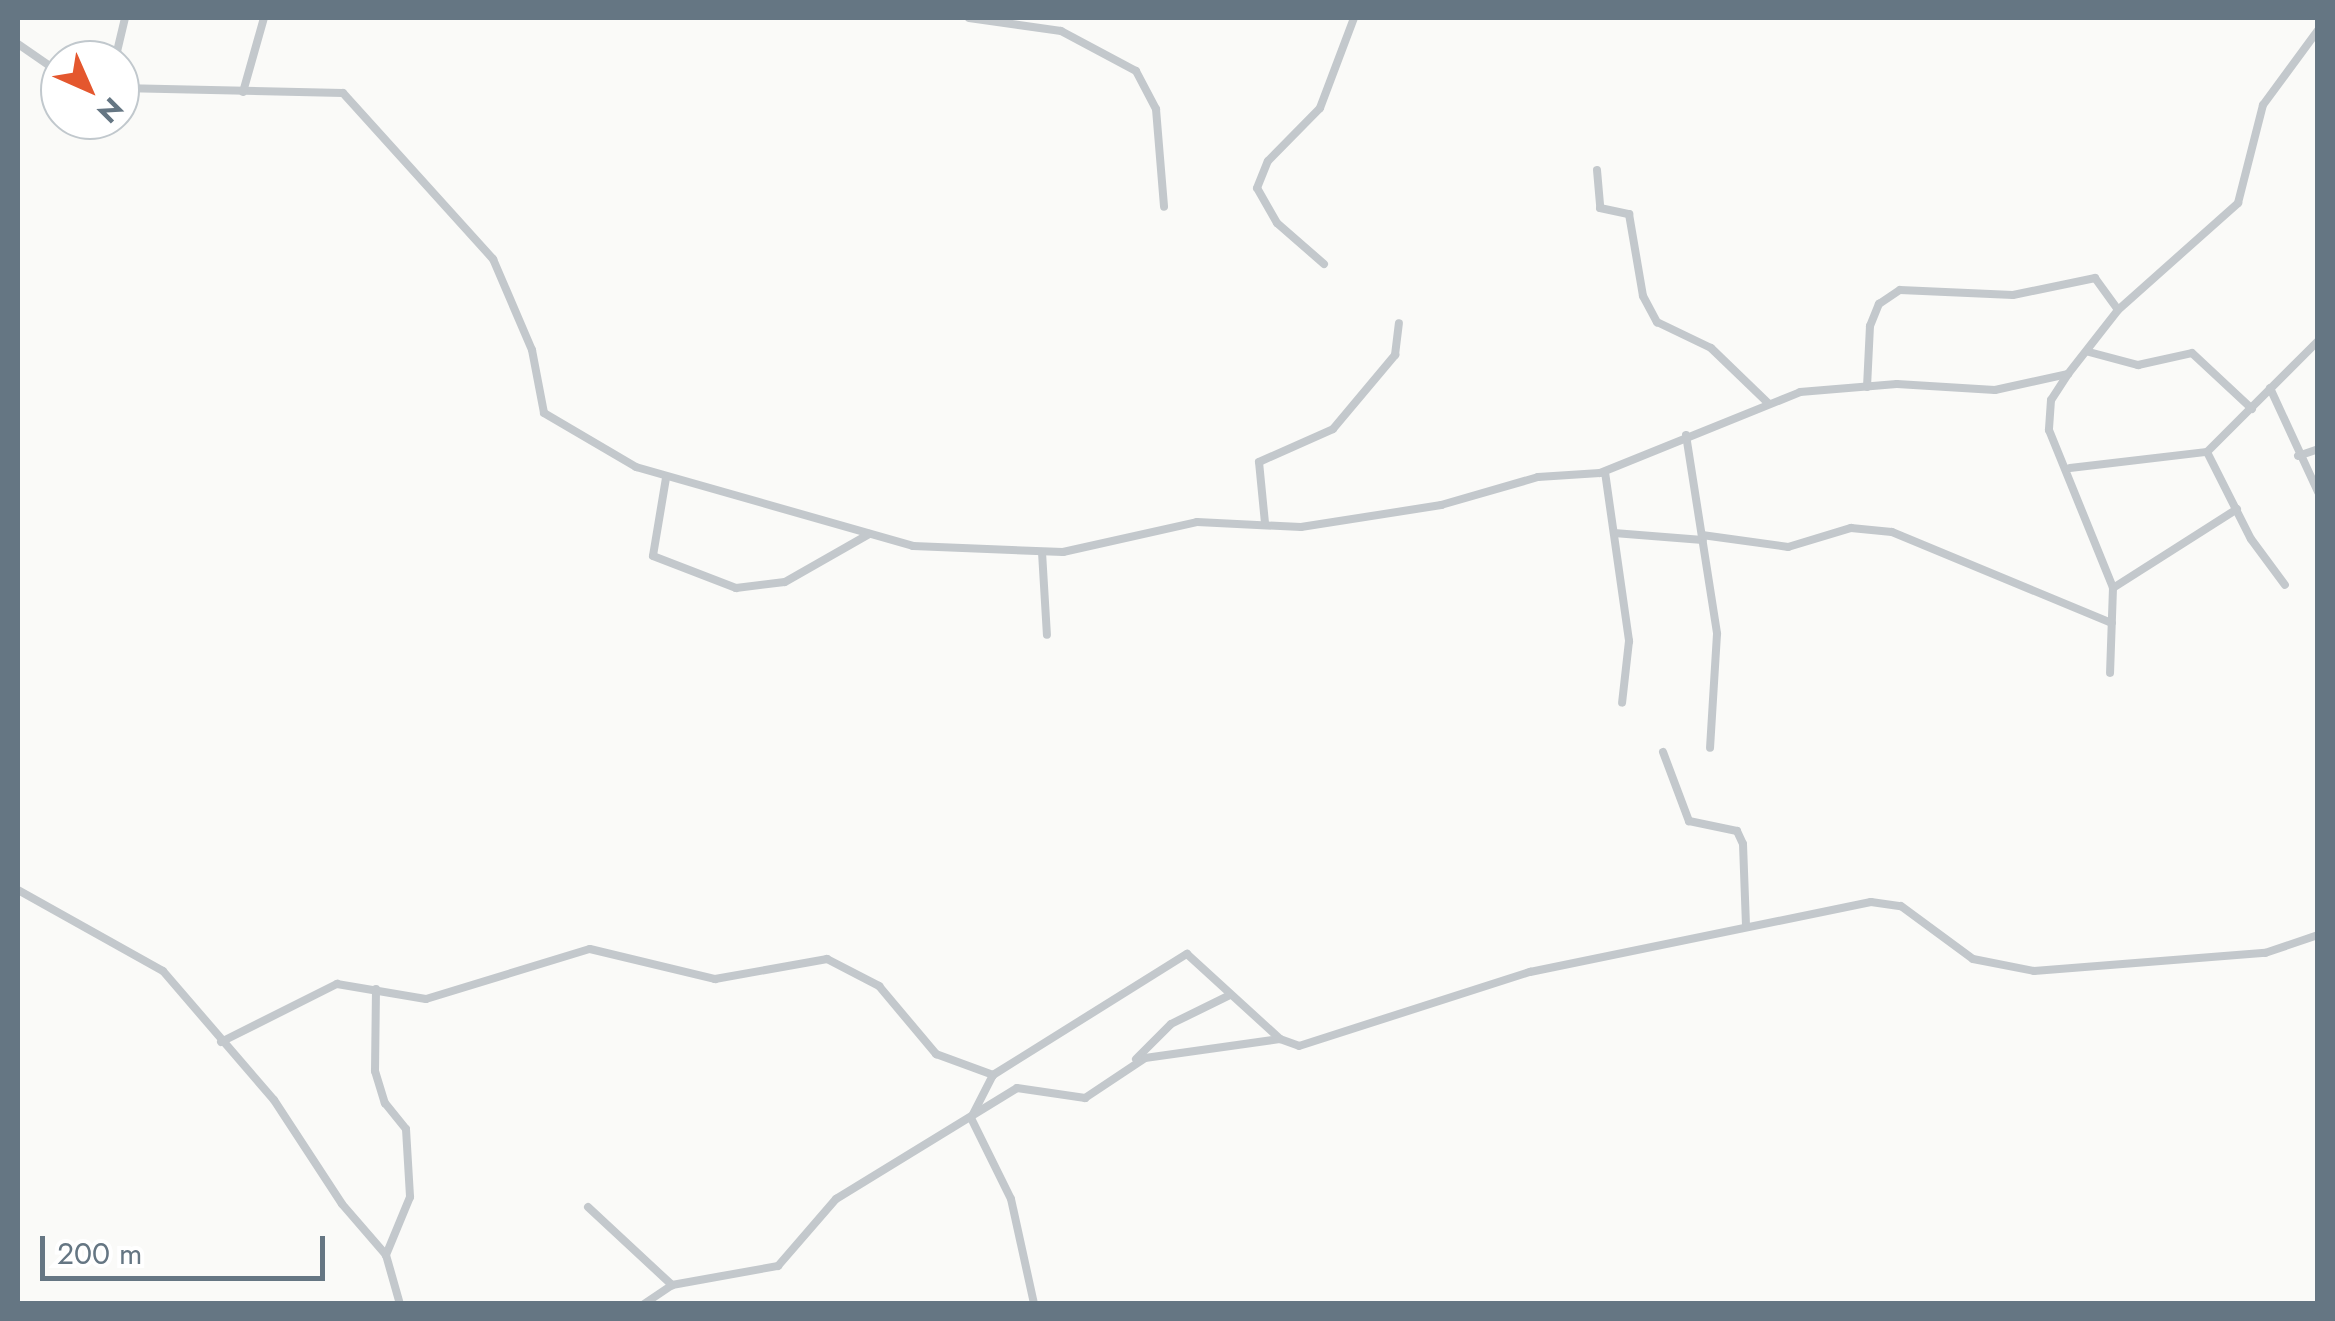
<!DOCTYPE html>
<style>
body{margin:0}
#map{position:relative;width:2335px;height:1321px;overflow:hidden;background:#fafaf8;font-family:Jost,sans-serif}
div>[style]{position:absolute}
.street>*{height:8px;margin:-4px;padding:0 4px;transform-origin:4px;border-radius:4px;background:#c3c8cc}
span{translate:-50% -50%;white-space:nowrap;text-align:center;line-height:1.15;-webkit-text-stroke:10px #fff;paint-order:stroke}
.frame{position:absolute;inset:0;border:20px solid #657683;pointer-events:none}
.north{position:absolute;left:40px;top:40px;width:100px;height:100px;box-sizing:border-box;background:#fff;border:2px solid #c1c8cd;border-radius:50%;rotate:135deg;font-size:28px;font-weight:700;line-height:40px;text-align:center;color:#657683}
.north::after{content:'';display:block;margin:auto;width:35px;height:45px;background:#e4572e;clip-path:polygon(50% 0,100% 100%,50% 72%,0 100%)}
.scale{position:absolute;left:40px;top:1236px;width:285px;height:45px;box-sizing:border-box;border:5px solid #657683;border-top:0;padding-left:12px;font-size:30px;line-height:35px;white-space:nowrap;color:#657683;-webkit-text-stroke:8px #fff;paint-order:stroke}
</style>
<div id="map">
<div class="street">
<i style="left:969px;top:18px;width:93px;rotate:8deg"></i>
<i style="left:1061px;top:31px;width:85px;rotate:28.1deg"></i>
<i style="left:1136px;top:71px;width:43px;rotate:62.2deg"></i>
<i style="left:1156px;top:109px;width:98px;rotate:85.3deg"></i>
<i style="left:18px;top:44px;width:51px;rotate:34.6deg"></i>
<i style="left:115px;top:60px;width:43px;rotate:-76.6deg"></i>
<i style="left:120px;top:88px;width:223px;rotate:1.3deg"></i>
<i style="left:343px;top:93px;width:224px;rotate:47.9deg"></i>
<i style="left:493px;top:259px;width:99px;rotate:66.8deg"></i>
<i style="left:532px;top:350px;width:64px;rotate:79.2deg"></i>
<i style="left:544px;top:413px;width:107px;rotate:30.4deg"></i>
<i style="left:636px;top:467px;width:288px;rotate:15.9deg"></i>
<i style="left:913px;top:546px;width:150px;rotate:2.3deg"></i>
<i style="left:1063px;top:552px;width:137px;rotate:-12.6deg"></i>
<i style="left:1197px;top:522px;width:104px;rotate:2.8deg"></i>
<i style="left:1301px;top:527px;width:142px;rotate:-8.9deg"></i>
<i style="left:1441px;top:505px;width:101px;rotate:-16.1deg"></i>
<i style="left:1538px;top:477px;width:62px;rotate:-3.7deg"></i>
<i style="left:1600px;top:473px;width:216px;rotate:-22deg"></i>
<i style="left:1800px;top:392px;width:97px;rotate:-4.7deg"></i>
<i style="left:1897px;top:384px;width:98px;rotate:3.5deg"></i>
<i style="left:1995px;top:390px;width:75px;rotate:-12.4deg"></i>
<i style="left:2068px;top:374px;width:81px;rotate:-52deg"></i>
<i style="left:2118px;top:310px;width:161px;rotate:-41.7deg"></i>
<i style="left:2238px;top:203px;width:101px;rotate:-75.7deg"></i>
<i style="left:2263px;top:105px;width:93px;rotate:-53.7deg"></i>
<i style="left:243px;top:92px;width:77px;rotate:-74.2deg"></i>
<i style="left:1597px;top:170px;width:38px;rotate:85deg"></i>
<i style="left:1600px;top:208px;width:30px;rotate:12deg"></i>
<i style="left:1629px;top:214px;width:83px;rotate:80.3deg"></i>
<i style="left:1643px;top:296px;width:30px;rotate:62deg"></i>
<i style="left:1657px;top:322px;width:60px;rotate:25.7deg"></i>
<i style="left:1711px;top:348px;width:78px;rotate:44deg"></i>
<i style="left:1324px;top:264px;width:62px;rotate:-138.9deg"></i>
<i style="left:1277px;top:223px;width:40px;rotate:-119.7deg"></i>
<i style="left:1257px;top:188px;width:29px;rotate:-68deg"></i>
<i style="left:1268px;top:161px;width:74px;rotate:-45.5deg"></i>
<i style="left:1320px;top:108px;width:96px;rotate:-69.3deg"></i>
<i style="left:2089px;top:352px;width:51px;rotate:14.9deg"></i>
<i style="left:2138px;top:365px;width:55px;rotate:-12.5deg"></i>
<i style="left:2192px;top:353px;width:82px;rotate:43deg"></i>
<i style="left:2068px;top:374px;width:31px;rotate:123deg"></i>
<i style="left:2051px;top:400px;width:30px;rotate:94deg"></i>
<i style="left:2049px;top:430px;width:170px;rotate:67.9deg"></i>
<i style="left:2113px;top:588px;width:85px;rotate:92deg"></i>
<i style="left:1867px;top:387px;width:61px;rotate:-87.2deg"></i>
<i style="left:1870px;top:326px;width:24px;rotate:-68deg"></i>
<i style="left:1879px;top:304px;width:25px;rotate:-34deg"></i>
<i style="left:1900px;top:290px;width:113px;rotate:2.5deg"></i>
<i style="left:2013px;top:295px;width:84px;rotate:-11.7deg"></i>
<i style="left:2095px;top:278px;width:39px;rotate:54deg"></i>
<i style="left:2270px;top:388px;width:115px;rotate:65.2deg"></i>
<i style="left:1686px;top:435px;width:201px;rotate:81.1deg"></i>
<i style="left:1717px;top:634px;width:114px;rotate:93.5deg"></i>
<i style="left:2207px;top:452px;width:97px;rotate:63.2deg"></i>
<i style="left:2251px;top:539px;width:57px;rotate:53.5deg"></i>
<i style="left:2298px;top:456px;width:21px;rotate:-19deg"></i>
<i style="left:2070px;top:468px;width:138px;rotate:-6.7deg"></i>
<i style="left:2207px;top:452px;width:157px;rotate:-45deg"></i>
<i style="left:1605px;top:472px;width:171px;rotate:81.9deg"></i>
<i style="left:1629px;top:641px;width:62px;rotate:96.4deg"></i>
<i style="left:666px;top:478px;width:79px;rotate:99.5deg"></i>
<i style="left:653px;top:556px;width:89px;rotate:21.1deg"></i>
<i style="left:736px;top:588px;width:49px;rotate:-7deg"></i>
<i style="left:785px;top:582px;width:97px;rotate:-29.7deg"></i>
<i style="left:1265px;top:523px;width:61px;rotate:-95.6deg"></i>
<i style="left:1259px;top:462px;width:81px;rotate:-24deg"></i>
<i style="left:1333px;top:429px;width:97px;rotate:-50deg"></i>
<i style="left:1395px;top:355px;width:32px;rotate:-83deg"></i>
<i style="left:1614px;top:533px;width:89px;rotate:4.5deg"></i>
<i style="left:1702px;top:535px;width:87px;rotate:7.9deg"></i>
<i style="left:1788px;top:547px;width:66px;rotate:-16.8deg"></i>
<i style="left:1851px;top:528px;width:41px;rotate:5.6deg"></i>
<i style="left:1892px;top:532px;width:238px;rotate:22.5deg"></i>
<i style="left:1042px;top:552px;width:83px;rotate:86.6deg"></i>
<i style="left:2113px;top:588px;width:147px;rotate:-32.5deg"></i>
<i style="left:1663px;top:752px;width:74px;rotate:69.4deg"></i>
<i style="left:1689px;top:821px;width:49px;rotate:11.8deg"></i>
<i style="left:1737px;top:831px;width:14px;rotate:65deg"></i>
<i style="left:1743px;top:844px;width:81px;rotate:87.9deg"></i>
<i style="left:18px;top:890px;width:166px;rotate:29.2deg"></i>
<i style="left:163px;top:971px;width:170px;rotate:49.3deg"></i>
<i style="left:274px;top:1100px;width:124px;rotate:56.8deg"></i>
<i style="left:342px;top:1204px;width:67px;rotate:49.2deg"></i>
<i style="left:386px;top:1255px;width:51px;rotate:74.1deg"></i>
<i style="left:376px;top:989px;width:82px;rotate:90.7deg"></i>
<i style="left:375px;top:1071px;width:34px;rotate:73deg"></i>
<i style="left:385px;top:1103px;width:33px;rotate:51deg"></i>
<i style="left:406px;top:1129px;width:68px;rotate:86.6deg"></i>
<i style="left:410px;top:1197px;width:63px;rotate:112.5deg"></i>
<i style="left:221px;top:1042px;width:130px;rotate:-26.6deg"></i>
<i style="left:337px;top:984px;width:90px;rotate:9.6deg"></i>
<i style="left:426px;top:999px;width:171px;rotate:-17deg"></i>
<i style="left:590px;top:949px;width:129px;rotate:13.5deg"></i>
<i style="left:715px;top:979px;width:114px;rotate:-10.1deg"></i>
<i style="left:827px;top:959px;width:59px;rotate:27.4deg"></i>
<i style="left:879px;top:986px;width:89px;rotate:50deg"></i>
<i style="left:936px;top:1054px;width:61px;rotate:20.2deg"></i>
<i style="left:993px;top:1075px;width:229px;rotate:-32deg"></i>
<i style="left:1187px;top:954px;width:126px;rotate:42.4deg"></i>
<i style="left:1280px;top:1039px;width:20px;rotate:20deg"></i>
<i style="left:1299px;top:1046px;width:243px;rotate:-17.8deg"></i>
<i style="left:1530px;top:972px;width:348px;rotate:-11.6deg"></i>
<i style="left:1871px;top:902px;width:30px;rotate:8deg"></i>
<i style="left:1901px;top:906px;width:89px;rotate:36.4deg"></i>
<i style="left:1973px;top:959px;width:62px;rotate:11.1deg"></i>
<i style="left:2034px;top:971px;width:232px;rotate:-4.5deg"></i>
<i style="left:2265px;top:953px;width:56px;rotate:-18.8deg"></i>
<i style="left:1136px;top:1059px;width:49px;rotate:-45deg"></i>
<i style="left:1171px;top:1024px;width:66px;rotate:-26.2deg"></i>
<i style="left:993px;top:1075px;width:48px;rotate:117.1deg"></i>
<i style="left:971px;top:1118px;width:90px;rotate:63.7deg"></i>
<i style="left:1011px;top:1199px;width:107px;rotate:77.6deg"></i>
<i style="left:588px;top:1207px;width:115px;rotate:42.9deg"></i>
<i style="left:644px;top:1304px;width:34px;rotate:-34deg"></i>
<i style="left:672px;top:1285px;width:108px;rotate:-10.2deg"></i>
<i style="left:778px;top:1266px;width:89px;rotate:-49.1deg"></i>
<i style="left:836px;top:1199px;width:212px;rotate:-31.5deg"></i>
<i style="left:1017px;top:1088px;width:69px;rotate:8.4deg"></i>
<i style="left:1085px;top:1098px;width:72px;rotate:-33.7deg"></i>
<i style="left:1145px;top:1058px;width:136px;rotate:-8deg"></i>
</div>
<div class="frame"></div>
<div class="north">N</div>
<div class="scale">200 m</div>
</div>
